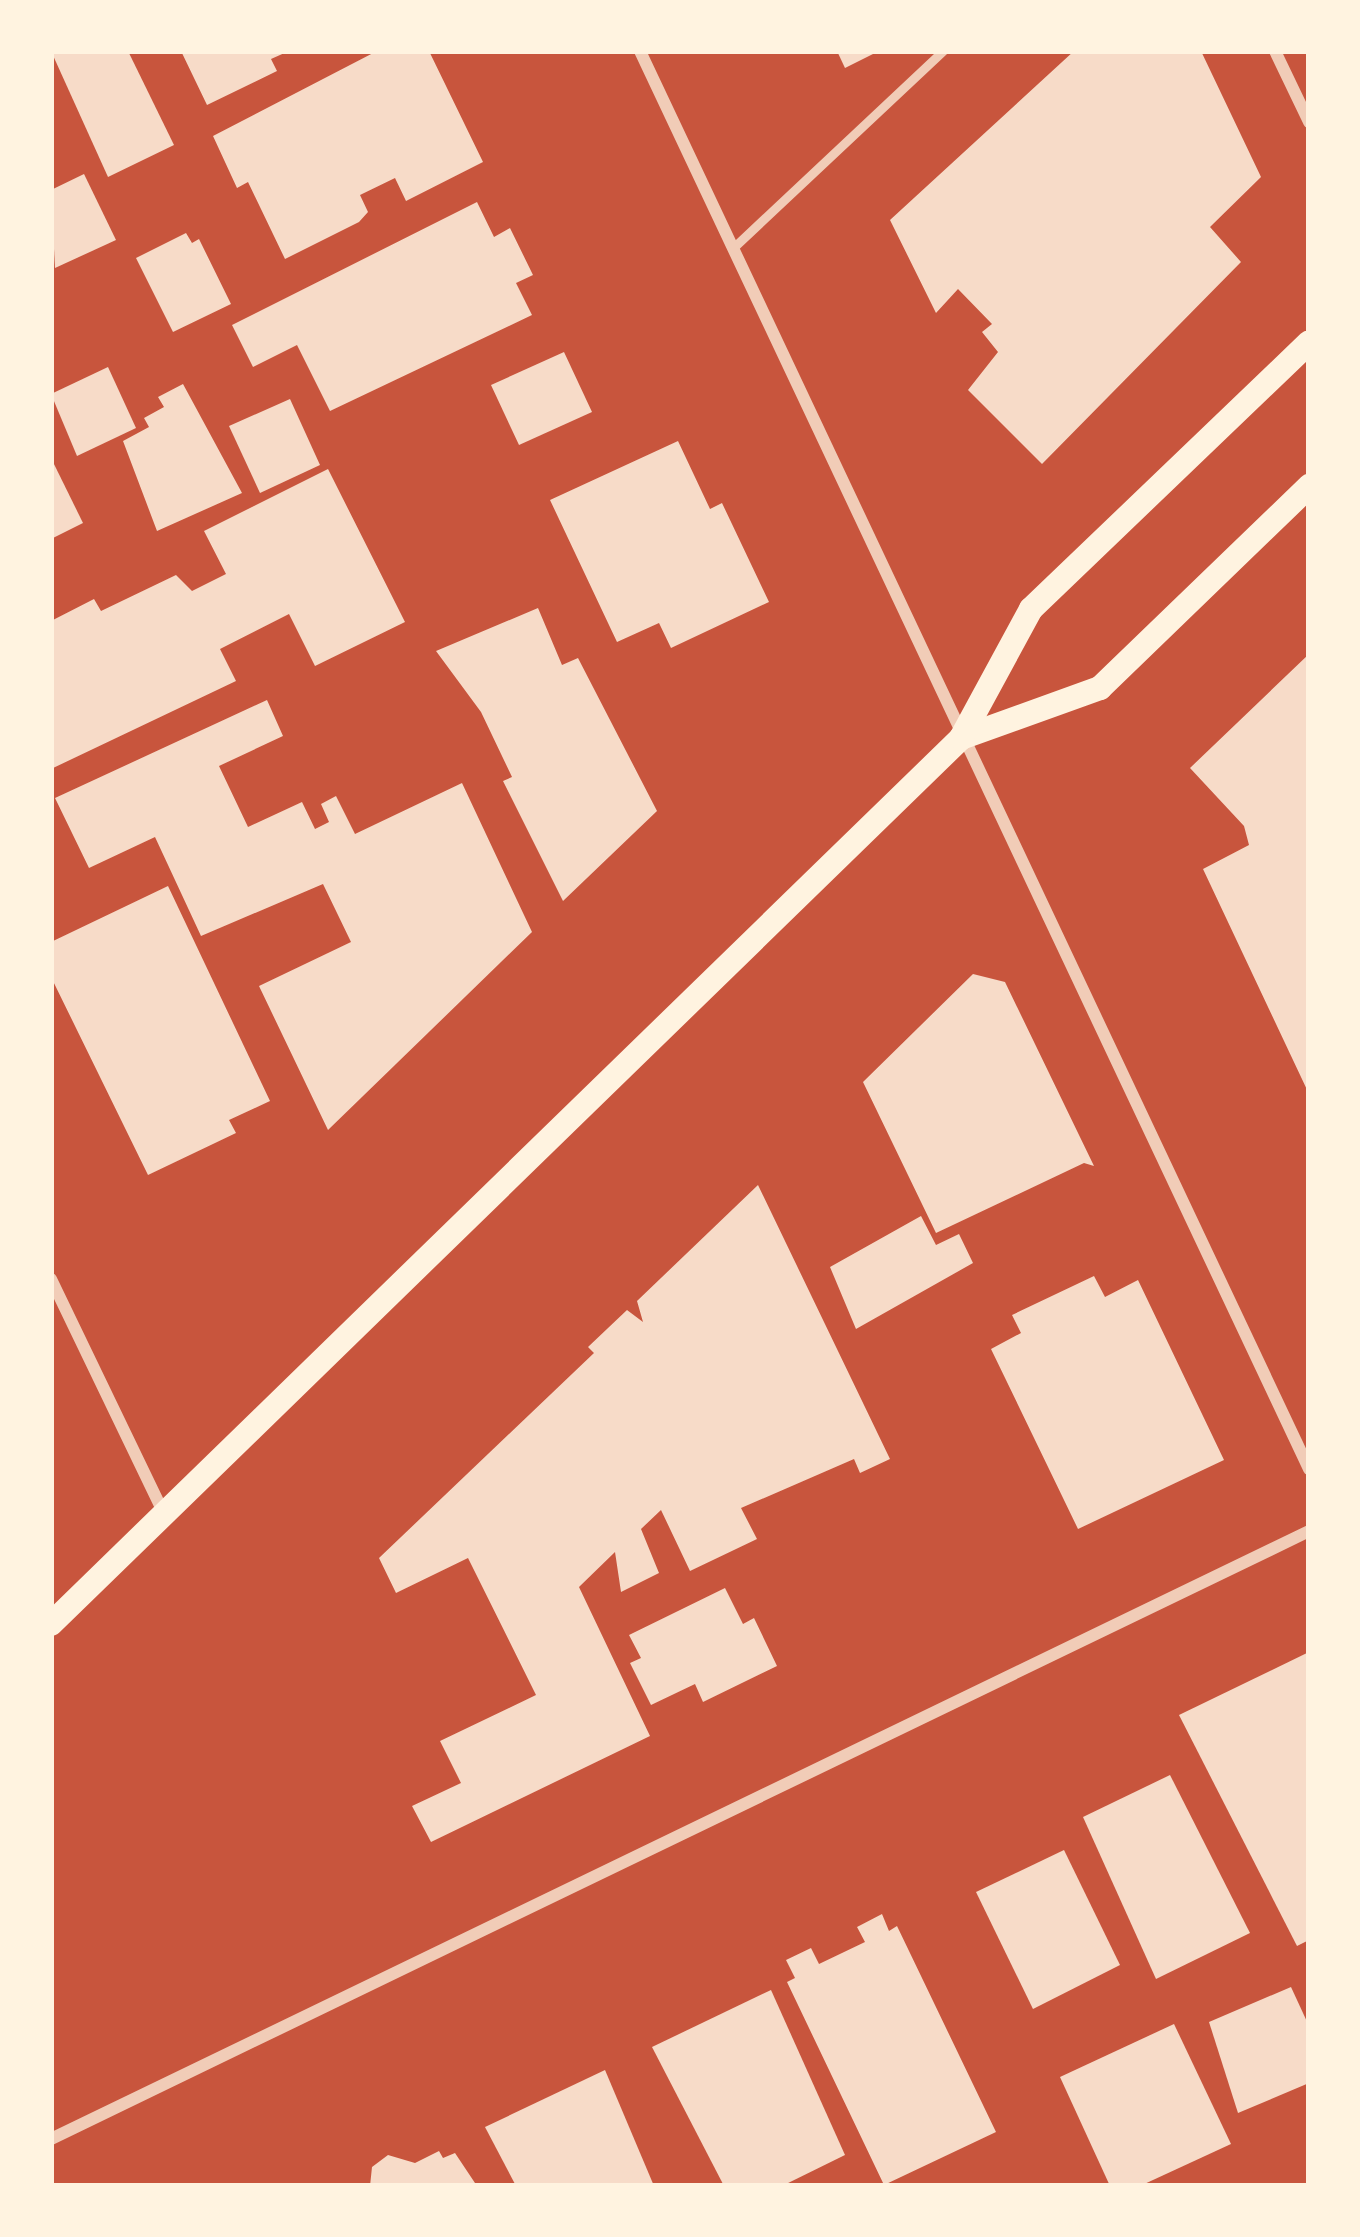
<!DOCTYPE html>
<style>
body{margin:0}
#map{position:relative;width:1360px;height:2237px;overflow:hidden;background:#c8553d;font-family:"Nunito Sans",sans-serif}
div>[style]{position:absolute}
.building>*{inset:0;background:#f7dbc8}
.service>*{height:9px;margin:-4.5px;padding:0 4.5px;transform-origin:4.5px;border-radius:4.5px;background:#f1ccb7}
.minor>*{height:12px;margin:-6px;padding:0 6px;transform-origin:6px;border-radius:6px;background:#f1ccb7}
.secondary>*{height:24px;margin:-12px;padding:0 12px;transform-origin:12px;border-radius:12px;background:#fff3e0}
span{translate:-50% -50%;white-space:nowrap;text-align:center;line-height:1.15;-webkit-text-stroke:12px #fff3e0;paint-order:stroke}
.frame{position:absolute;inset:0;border:54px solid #fff3e0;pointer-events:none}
</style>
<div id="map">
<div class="building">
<i style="clip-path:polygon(51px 51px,128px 51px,174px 145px,108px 177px)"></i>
<i style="clip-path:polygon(181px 51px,289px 51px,271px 59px,277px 71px,207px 105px)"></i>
<i style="clip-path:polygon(377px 51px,429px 51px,483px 162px,406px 201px,395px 178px,360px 195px,368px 212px,359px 222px,285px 259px,248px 182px,237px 188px,213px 136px)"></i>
<i style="clip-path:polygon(837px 51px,879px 51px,845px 68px)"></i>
<i style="clip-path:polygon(1074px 51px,1201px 51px,1261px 177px,1210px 227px,1241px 262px,1042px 464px,968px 390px,998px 352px,982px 332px,992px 324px,958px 289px,936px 313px,890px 220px)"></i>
<i style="clip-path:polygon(84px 174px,116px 240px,55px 268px,51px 190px)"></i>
<i style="clip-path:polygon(477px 202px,494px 237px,510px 228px,533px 275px,516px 283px,532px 315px,330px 411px,297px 345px,253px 367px,232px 325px)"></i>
<i style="clip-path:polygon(186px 233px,192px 243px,199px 239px,231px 304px,173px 332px,136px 258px)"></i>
<i style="clip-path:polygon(564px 352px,592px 412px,519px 445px,491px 385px)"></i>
<i style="clip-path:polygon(108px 367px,136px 428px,77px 456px,51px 394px)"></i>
<i style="clip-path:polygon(183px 384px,242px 493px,157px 531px,123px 441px,149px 427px,144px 418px,164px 407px,158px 397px)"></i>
<i style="clip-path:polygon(290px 399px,320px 465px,260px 493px,229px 426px)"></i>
<i style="clip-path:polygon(678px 441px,710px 509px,722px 503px,769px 602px,671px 648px,659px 623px,617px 642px,550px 500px)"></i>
<i style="clip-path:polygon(51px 458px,83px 523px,51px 539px)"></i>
<i style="clip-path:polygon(328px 469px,405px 622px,315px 666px,289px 614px,220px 649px,236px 681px,51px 769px,51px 621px,94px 599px,101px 611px,176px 575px,192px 591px,226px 574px,204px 531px)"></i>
<i style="clip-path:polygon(538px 608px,562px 665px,578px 658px,657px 811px,563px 901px,503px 781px,512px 777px,481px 712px,436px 651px)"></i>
<i style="clip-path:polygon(1309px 654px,1309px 1094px,1203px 869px,1249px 845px,1244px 826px,1190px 768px)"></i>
<i style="clip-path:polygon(267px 700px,283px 736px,219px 766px,248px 827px,302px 802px,315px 829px,329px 822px,321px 804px,336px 796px,355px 834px,462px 783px,532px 932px,328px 1130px,259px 986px,351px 942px,323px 884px,201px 936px,155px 837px,89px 868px,55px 798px)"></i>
<i style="clip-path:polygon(168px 886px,270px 1101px,229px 1120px,236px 1133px,148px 1175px,51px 977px,51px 942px)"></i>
<i style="clip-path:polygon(973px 974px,1005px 982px,1094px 1166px,1084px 1163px,936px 1233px,863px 1082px)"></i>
<i style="clip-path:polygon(758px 1185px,890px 1459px,860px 1473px,854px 1459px,741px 1508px,757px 1539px,690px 1571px,661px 1510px,641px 1529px,659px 1573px,621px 1592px,615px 1552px,579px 1587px,650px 1736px,431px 1842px,412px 1806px,461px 1783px,440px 1741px,536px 1695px,468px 1558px,396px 1593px,379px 1558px,594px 1353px,588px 1347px,627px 1310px,643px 1322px,637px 1301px)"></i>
<i style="clip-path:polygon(921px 1216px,936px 1245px,959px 1234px,973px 1263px,856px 1329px,830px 1267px)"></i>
<i style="clip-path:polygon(1094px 1276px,1105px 1297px,1138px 1280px,1224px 1460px,1078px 1529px,991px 1349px,1021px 1333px,1012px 1315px)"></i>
<i style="clip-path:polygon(725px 1588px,743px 1624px,754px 1618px,777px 1666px,703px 1702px,695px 1684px,651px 1705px,630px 1663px,641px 1658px,629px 1635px)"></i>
<i style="clip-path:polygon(1309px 1652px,1309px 1940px,1297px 1946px,1179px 1715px)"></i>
<i style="clip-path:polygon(1170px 1775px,1250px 1933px,1156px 1979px,1083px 1817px)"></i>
<i style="clip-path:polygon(1064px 1850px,1120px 1965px,1033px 2009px,976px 1892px)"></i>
<i style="clip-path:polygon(882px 1914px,889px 1931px,897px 1926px,996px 2132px,884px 2185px,787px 1982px,795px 1978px,786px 1960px,811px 1948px,819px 1964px,865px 1942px,857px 1927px)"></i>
<i style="clip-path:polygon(1291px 1987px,1309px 2026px,1309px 2083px,1238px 2113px,1209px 2022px)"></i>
<i style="clip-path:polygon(771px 1990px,845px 2155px,782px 2186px,724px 2186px,652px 2047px)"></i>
<i style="clip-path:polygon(1174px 2024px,1231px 2144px,1140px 2186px,1110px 2186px,1060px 2077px)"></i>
<i style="clip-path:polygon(605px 2070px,654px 2186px,516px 2186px,485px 2127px)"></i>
<i style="clip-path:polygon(439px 2151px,443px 2158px,455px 2153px,477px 2186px,370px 2186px,372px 2167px,388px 2155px,415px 2163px)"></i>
</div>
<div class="service">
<i style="left:734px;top:247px;width:287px;rotate:-43.2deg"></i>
</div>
<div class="minor">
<i style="left:640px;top:51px;width:1568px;rotate:64.74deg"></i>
<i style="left:1275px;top:51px;width:79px;rotate:64.4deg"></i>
<i style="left:51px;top:1279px;width:261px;rotate:64.3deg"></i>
<i style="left:51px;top:2139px;width:1397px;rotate:-25.79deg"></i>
</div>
<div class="secondary">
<i style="left:961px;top:738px;width:148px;rotate:-19.8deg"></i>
<i style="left:1100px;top:688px;width:291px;rotate:-44deg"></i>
<i style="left:51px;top:1624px;width:1270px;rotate:-44.23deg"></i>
<i style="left:961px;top:738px;width:147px;rotate:-61.5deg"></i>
<i style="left:1031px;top:609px;width:385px;rotate:-43.8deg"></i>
</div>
<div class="frame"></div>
</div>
